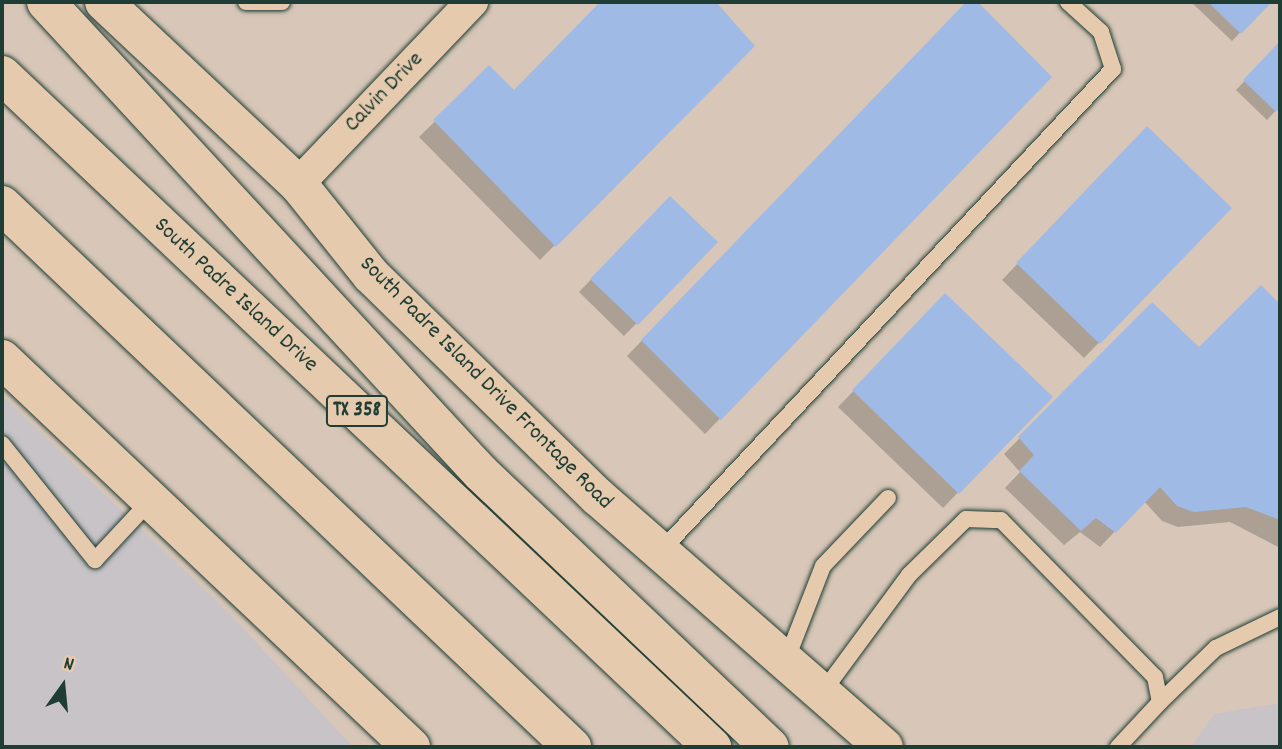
<!DOCTYPE html>
<style>
body{margin:0}
#map{position:relative;width:1282px;height:749px;overflow:hidden;background:#d8c7b8;font-family:Dekko,sans-serif}
div>[style]{position:absolute}
.built>*{inset:0;background:#c7c3c6}
.shadow>*{inset:0;background:#0003}
.building>*{inset:0;background:#a0bae6}
.roads{filter:drop-shadow(0 0 2px #1f3d34) drop-shadow(0 0 2px #1f3d34)}
.lane>*{height:16px;margin:-8px;padding:0 8px;transform-origin:8px;border-radius:8px;background:#e6caad}
.street>*{height:32px;margin:-16px;padding:0 16px;transform-origin:16px;border-radius:16px;background:#e6caad}
.secondary>*{height:38px;margin:-19px;padding:0 19px;transform-origin:19px;border-radius:19px;background:#e6caad}
.highway>*{height:38px;margin:-19px;padding:0 19px;transform-origin:19px;border-radius:19px;background:#e6caad}
span{translate:-50% -50%;white-space:nowrap;text-align:center;line-height:1.15;-webkit-text-stroke:5px #e6caad;paint-order:stroke}
.shield-label span{padding:2px 5px;background:#e6caad;border:2px solid;border-radius:5px;-webkit-text-stroke-width:0}
.shield-label{font-size:21px;color:#1f3d34;font-weight:700}
.street-label{font-size:23px;color:#1f3d34}
.frame{position:absolute;inset:0;border:4px solid #1f3d34;pointer-events:none}
.north{position:absolute;left:28px;top:651px;width:70px;height:70px;-webkit-text-stroke:5px #e6caad;paint-order:stroke;rotate:15deg;font-size:19px;font-weight:700;line-height:28px;text-align:center;color:#1f3d34}
.north::after{content:'';display:block;margin:auto;width:24px;height:32px;background:#1f3d34;clip-path:polygon(50% 0,100% 100%,50% 72%,0 100%)}
</style>
<div id="map">
<div class="built">
<i style="clip-path:polygon(2px 396px,226px 610px,353px 747px,2px 747px)"></i>
<i style="clip-path:polygon(1280px 703px,1280px 747px,1191px 747px,1214px 714px)"></i>
</div>
<div class="shadow">
<i style="clip-path:polygon(601px 2px,714px 2px,752px 46px,540px 260px,419px 137px,489px 68px,514px 92px)"></i>
<i style="clip-path:polygon(968px 2px,1050px 77px,705px 434px,627px 356px)"></i>
<i style="clip-path:polygon(1191px 2px,1269px 2px,1232px 41px)"></i>
<i style="clip-path:polygon(1280px 44px,1280px 106px,1267px 120px,1236px 90px)"></i>
<i style="clip-path:polygon(1132px 144px,1229px 208px,1084px 358px,1002px 280px)"></i>
<i style="clip-path:polygon(670px 198px,716px 242px,624px 336px,579px 292px)"></i>
<i style="clip-path:polygon(1261px 287px,1280px 306px,1280px 548px,1230px 522px,1178px 527px,1162px 521px,1144px 501px,1100px 547px,1080px 532px,1064px 545px,1005px 488px,1020px 472px,1004px 454px,1152px 305px,1199px 349px)"></i>
<i style="clip-path:polygon(945px 296px,1050px 397px,943px 508px,838px 407px)"></i>
</div>
<div class="building">
<i style="clip-path:polygon(600px 2px,716px 2px,755px 46px,556px 247px,433px 120px,489px 65px,514px 90px)"></i>
<i style="clip-path:polygon(966px 2px,978px 2px,1052px 77px,721px 420px,641px 340px)"></i>
<i style="clip-path:polygon(1208px 2px,1272px 2px,1241px 34px)"></i>
<i style="clip-path:polygon(1280px 41px,1280px 108px,1276px 112px,1243px 80px)"></i>
<i style="clip-path:polygon(1147px 126px,1232px 208px,1100px 344px,1016px 263px)"></i>
<i style="clip-path:polygon(670px 196px,718px 242px,638px 325px,590px 279px)"></i>
<i style="clip-path:polygon(1261px 285px,1280px 304px,1280px 520px,1246px 507px,1194px 512px,1177px 506px,1160px 487px,1116px 533px,1096px 518px,1081px 531px,1019px 471px,1034px 455px,1018px 437px,1152px 302px,1199px 347px)"></i>
<i style="clip-path:polygon(945px 293px,1053px 397px,959px 494px,852px 390px)"></i>
</div>
<div class="roads">
<div class="lane">
<i style="left:246px;top:2px;width:36px"></i>
<i style="left:2px;top:444px;width:149px;rotate:51.3deg"></i>
<i style="left:95px;top:560px;width:81px;rotate:-47deg"></i>
<i style="left:660px;top:552px;width:662px;rotate:-46.84deg"></i>
<i style="left:1113px;top:69px;width:39px;rotate:-108deg"></i>
<i style="left:1101px;top:32px;width:45px;rotate:-137.7deg"></i>
<i style="left:786px;top:661px;width:102px;rotate:-68.7deg"></i>
<i style="left:823px;top:566px;width:94px;rotate:-46.3deg"></i>
<i style="left:822px;top:693px;width:147px;rotate:-53.6deg"></i>
<i style="left:909px;top:575px;width:80px;rotate:-44.5deg"></i>
<i style="left:966px;top:519px;width:35px;rotate:2deg"></i>
<i style="left:1001px;top:520px;width:220px;rotate:45.6deg"></i>
<i style="left:1155px;top:677px;width:25px;rotate:79deg"></i>
<i style="left:1160px;top:702px;width:62px;rotate:133deg"></i>
<i style="left:1160px;top:702px;width:78px;rotate:-44deg"></i>
<i style="left:1216px;top:648px;width:71px;rotate:-25.8deg"></i>
</div>
<div class="street">
<i style="left:298px;top:184px;width:252px;rotate:-46.3deg"></i>
</div>
<div class="secondary">
<i style="left:104px;top:2px;width:266px;rotate:43.2deg"></i>
<i style="left:298px;top:184px;width:117px;rotate:51.3deg"></i>
<i style="left:371px;top:275px;width:318px;rotate:44.4deg"></i>
<i style="left:598px;top:497px;width:380px;rotate:41.2deg"></i>
<i style="left:2px;top:359px;width:564px;rotate:43.49deg"></i>
</div>
<div class="highway">
<i style="left:46px;top:2px;width:641px;rotate:47.28deg"></i>
<i style="left:481px;top:473px;width:398px;rotate:43.5deg"></i>
<i style="left:2px;top:75px;width:978px;rotate:43.42deg"></i>
<i style="left:2px;top:205px;width:787px;rotate:43.56deg"></i>
</div>
</div>
<div class="shield-label">
<span style="left:357px;top:411px">TX 358</span>
</div>
<div class="street-label">
<span style="left:385px;top:93px;rotate:-46deg">Calvin Drive</span>
<span style="left:235px;top:296px;rotate:43deg">South Padre Island Drive</span>
<span style="left:485px;top:384px;rotate:45deg">South Padre Island Drive Frontage Road</span>
</div>
<div class="frame"></div>
<div class="north">N</div>
</div>
